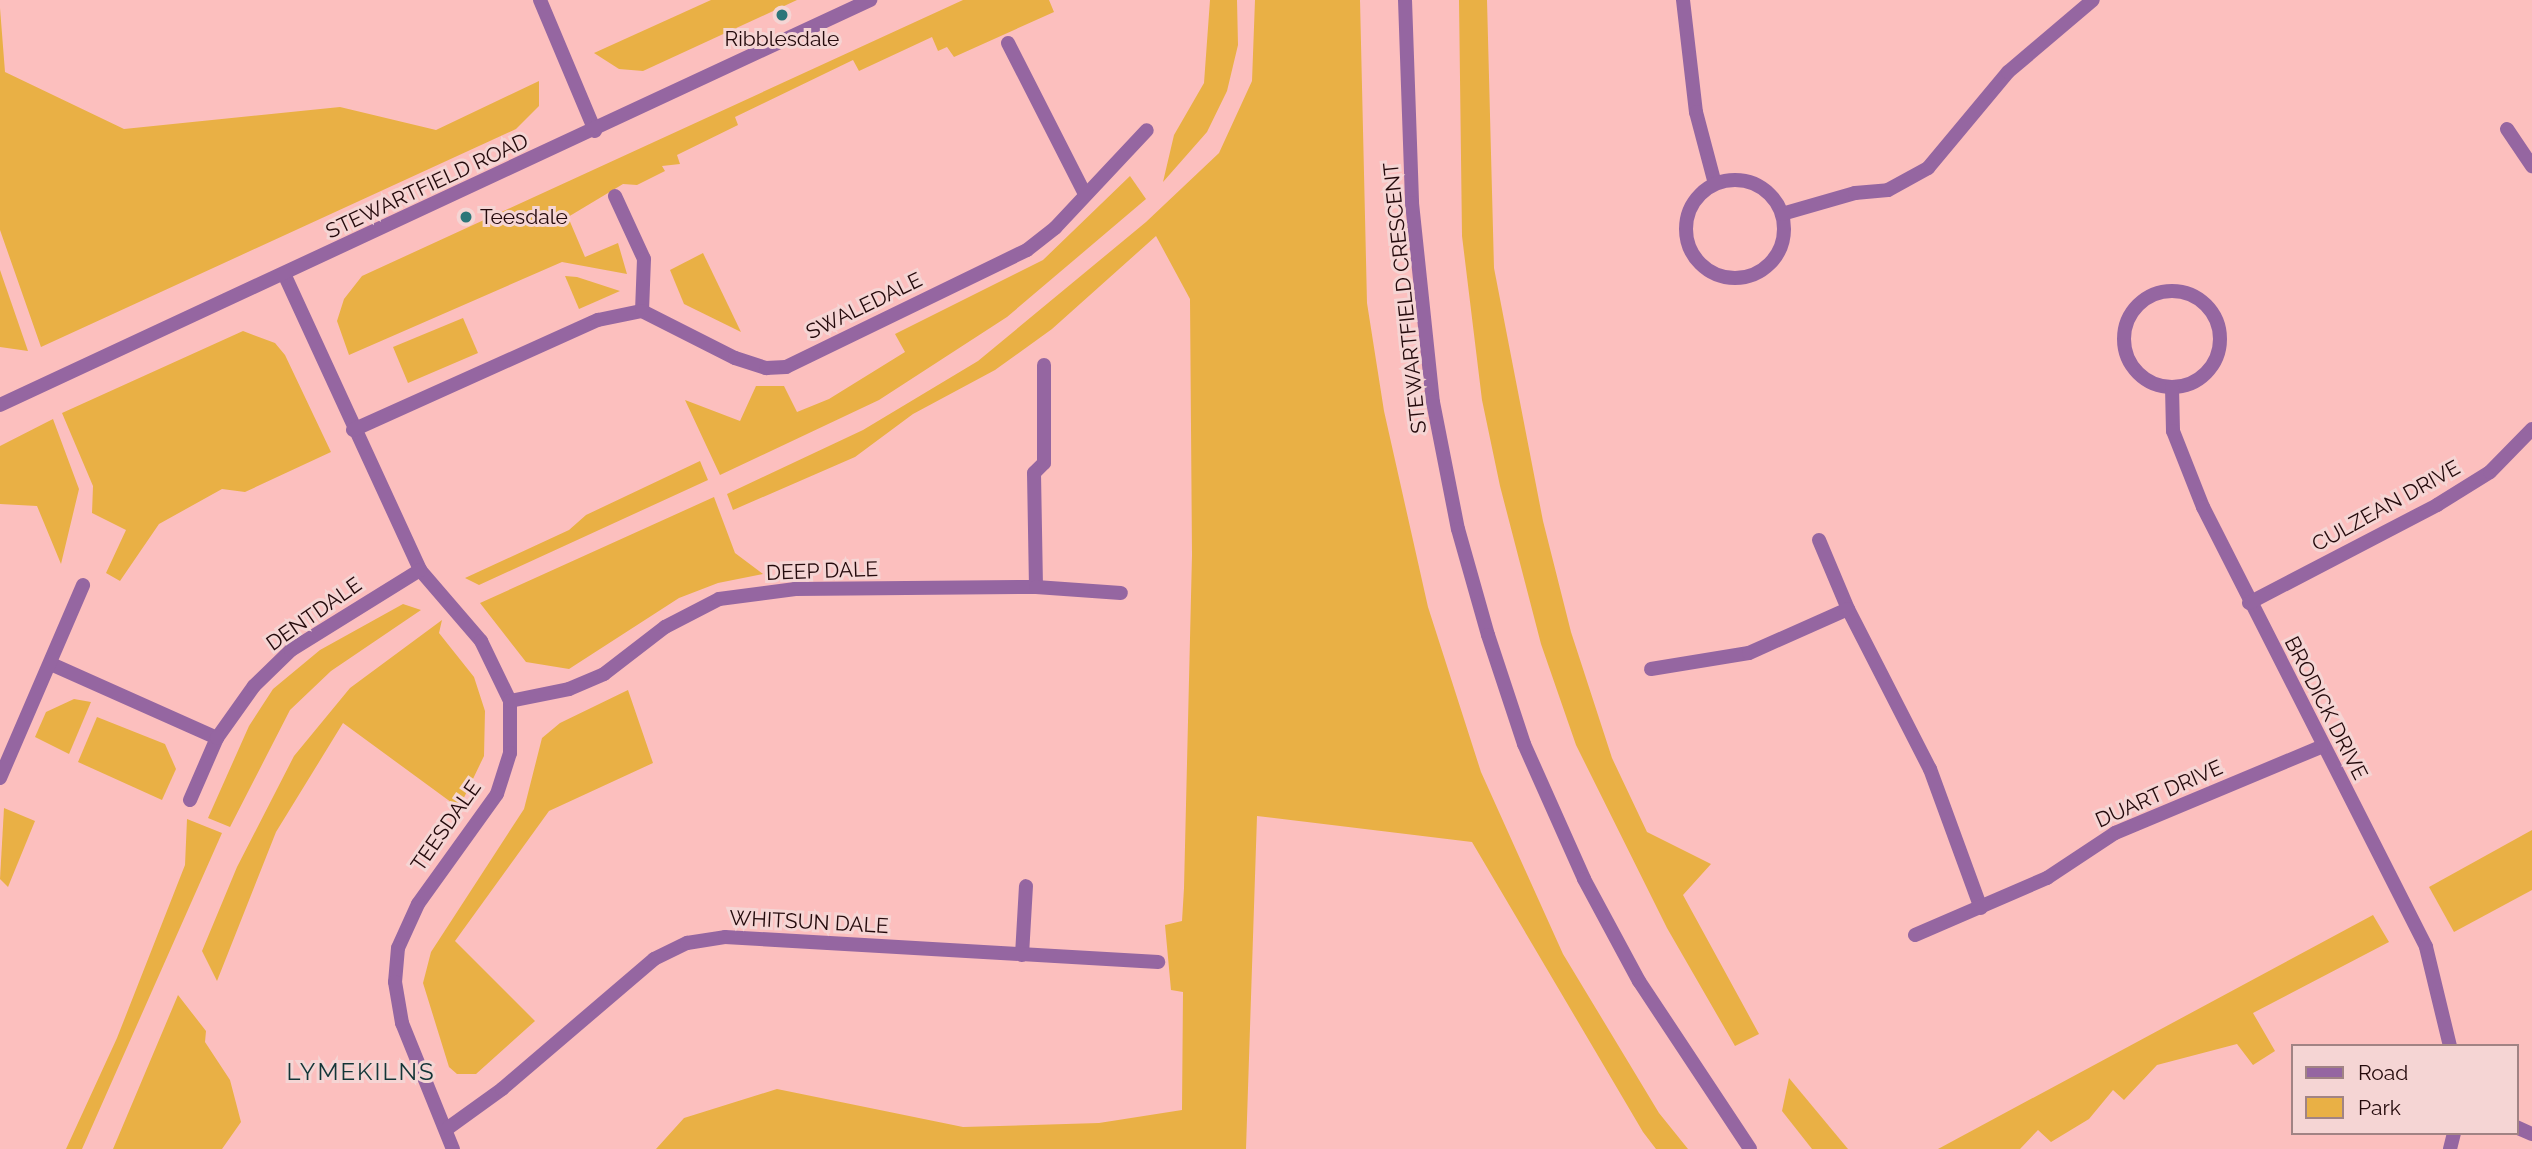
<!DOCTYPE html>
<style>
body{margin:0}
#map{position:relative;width:2532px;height:1149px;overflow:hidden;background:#fcbfbe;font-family:Raleway,sans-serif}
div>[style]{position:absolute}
.green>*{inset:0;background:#e9b045}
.service>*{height:14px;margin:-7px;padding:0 7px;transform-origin:7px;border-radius:7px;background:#9566a1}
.minor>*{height:14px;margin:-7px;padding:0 7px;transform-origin:7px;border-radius:7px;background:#9566a1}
.minor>.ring{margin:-7px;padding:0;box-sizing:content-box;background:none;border:14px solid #9566a1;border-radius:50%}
.tertiary>*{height:14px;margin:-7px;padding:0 7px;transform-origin:7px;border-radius:7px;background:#9566a1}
.dots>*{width:19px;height:19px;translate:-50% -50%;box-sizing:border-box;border:4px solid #f5d5d4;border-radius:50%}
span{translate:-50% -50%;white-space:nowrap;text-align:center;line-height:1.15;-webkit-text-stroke:6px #f5d5d4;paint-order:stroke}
.poi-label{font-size:21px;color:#23090b}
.left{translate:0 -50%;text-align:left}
.street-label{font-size:21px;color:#23090b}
.quarter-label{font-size:24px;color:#123537;letter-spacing:2px}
.legend{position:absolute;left:2291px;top:1044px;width:228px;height:91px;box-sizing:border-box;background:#f5d5d4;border:2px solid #a18384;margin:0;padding:9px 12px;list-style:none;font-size:21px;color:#23090b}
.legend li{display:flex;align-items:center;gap:14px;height:35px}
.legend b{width:35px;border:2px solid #a18384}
</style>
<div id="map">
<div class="green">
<i style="clip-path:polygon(711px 0,797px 0,643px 71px,619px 69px,594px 53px)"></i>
<i style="clip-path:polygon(963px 0,1049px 0,1054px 12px,954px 57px,947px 47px,938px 51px,932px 37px,859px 71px,853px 60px,735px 117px,738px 125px,677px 155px,680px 164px,662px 166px,665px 171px,637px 185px,623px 184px,568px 217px,585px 257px,618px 243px,627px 274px,562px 262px,349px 355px,337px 321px,344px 299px,362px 276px)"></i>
<i style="clip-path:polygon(1210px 0,1237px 0,1238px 45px,1227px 91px,1207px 132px,1163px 182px,1174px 135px,1204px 83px)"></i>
<i style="clip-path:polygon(1255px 0,1360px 0,1367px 303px,1384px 411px,1428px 607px,1481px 772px,1563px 954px,1659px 1113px,1688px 1149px,1656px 1149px,1643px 1132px,1472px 842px,1257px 816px,1246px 1149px,656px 1149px,684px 1118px,777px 1089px,963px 1127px,1099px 1123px,1182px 1110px,1183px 992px,1171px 990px,1165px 925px,1182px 921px,1184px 888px,1192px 555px,1190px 299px,1156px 236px,1052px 329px,995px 370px,913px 414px,855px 457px,733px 510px,727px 494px,863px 430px,978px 361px,1146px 222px,1219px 153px,1252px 81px)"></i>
<i style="clip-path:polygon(1459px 0,1487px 0,1494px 268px,1543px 521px,1571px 632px,1612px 758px,1647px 832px,1711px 864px,1683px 895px,1759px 1034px,1735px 1046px,1667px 928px,1576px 745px,1541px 644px,1500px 486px,1482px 400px,1462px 236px)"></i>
<i style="clip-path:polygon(0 8px,5px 72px,124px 129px,340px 107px,436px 130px,539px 81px,539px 106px,516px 129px,41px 347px,0 230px)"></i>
<i style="clip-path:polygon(1130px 176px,1146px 199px,1007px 317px,879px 400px,720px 475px,685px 400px,740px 421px,756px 386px,784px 386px,797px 412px,829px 399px,905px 352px,895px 334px,1043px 260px)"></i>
<i style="clip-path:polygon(703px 253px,741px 332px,684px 304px,670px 270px)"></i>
<i style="clip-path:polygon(0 270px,28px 351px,0 347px)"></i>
<i style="clip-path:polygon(565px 276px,577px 277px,620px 291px,579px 309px)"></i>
<i style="clip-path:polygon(463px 318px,478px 353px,408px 383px,393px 347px)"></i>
<i style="clip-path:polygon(243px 331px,275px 343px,285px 355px,331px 452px,245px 492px,222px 489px,159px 524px,120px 581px,106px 573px,126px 530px,92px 513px,93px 486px,62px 413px)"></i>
<i style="clip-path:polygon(53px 419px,79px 489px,61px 564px,37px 506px,0 504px,0 446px)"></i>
<i style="clip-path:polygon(700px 461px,708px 480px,479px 585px,465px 578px,569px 530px,586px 515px)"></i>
<i style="clip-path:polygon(714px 497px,735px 553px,763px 574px,718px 583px,679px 598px,569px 669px,526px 662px,480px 603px)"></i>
<i style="clip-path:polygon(403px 604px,421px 610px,331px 671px,290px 710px,230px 827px,208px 818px,249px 726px,273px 689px,320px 650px)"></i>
<i style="clip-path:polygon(442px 620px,439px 633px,474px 677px,485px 711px,484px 756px,459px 808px,343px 723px,276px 832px,217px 981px,202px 951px,237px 867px,294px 756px,350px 688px)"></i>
<i style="clip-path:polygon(628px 690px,653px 763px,549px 811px,455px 941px,535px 1021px,476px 1074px,457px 1074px,449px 1067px,423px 983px,431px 952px,524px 809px,542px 738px,560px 723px)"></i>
<i style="clip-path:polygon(74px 699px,91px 702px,69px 754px,35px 737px,46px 712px)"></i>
<i style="clip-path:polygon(97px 717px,165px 744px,176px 769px,162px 800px,78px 762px)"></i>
<i style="clip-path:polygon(4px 808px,35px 821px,8px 887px,0 879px)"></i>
<i style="clip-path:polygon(187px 819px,222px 833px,82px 1149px,66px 1149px,117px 1038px,185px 865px)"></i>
<i style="clip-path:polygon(2532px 830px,2532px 890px,2454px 932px,2429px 887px)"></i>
<i style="clip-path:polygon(2373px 915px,2389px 942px,2253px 1013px,2275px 1051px,2253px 1065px,2237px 1044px,2157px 1065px,2124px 1100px,2113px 1090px,2089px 1119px,2051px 1142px,2038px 1130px,2020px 1149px,1938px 1149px)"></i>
<i style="clip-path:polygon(178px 995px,206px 1031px,205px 1042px,230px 1080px,241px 1122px,222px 1149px,113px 1149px)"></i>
<i style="clip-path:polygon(1789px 1078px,1848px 1149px,1812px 1149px,1782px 1111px)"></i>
</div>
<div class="service">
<i style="left:1034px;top:473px;width:14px;rotate:-45deg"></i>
<i style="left:1044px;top:463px;width:98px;rotate:-90deg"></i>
<i style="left:1651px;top:669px;width:99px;rotate:-9.3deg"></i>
</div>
<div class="minor">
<i style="left:540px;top:0;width:142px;rotate:67.2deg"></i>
<i style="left:1683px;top:0;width:113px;rotate:83.4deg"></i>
<i style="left:1696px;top:112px;width:74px;rotate:75.2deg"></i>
<i style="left:1008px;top:43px;width:169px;rotate:63deg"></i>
<i style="left:2507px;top:129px;width:45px;rotate:56deg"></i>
<i class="ring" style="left:1686px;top:180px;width:84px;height:84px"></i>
<i style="left:615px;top:196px;width:69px;rotate:65.3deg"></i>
<i style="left:644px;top:259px;width:52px;rotate:92.2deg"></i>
<i style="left:1782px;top:214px;width:76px;rotate:-16deg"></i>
<i style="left:1855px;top:193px;width:33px;rotate:-5deg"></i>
<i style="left:1888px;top:190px;width:46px;rotate:-28.8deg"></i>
<i style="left:1928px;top:168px;width:125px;rotate:-50.2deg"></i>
<i style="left:2008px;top:72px;width:111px;rotate:-40.3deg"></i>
<i style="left:285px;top:276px;width:324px;rotate:65.3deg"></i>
<i style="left:420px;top:570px;width:94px;rotate:49.3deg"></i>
<i style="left:481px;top:641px;width:67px;rotate:64.2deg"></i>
<i style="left:510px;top:701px;width:52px;rotate:90deg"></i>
<i style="left:510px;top:753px;width:43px;rotate:107.6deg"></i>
<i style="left:497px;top:794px;width:135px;rotate:125.7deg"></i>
<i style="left:418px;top:904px;width:48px;rotate:114.4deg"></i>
<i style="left:398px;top:948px;width:34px;rotate:95deg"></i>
<i style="left:395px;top:982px;width:42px;rotate:80.3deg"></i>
<i style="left:402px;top:1023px;width:136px;rotate:68deg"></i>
<i class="ring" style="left:2124px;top:291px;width:82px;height:82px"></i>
<i style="left:2172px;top:387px;width:44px;rotate:88.7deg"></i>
<i style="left:2173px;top:431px;width:82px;rotate:68.5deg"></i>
<i style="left:2203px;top:507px;width:493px;rotate:63.1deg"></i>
<i style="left:2426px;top:947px;width:102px;rotate:76.4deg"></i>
<i style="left:353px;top:430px;width:269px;rotate:-24.2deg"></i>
<i style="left:598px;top:320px;width:45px;rotate:-11.6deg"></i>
<i style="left:642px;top:311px;width:104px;rotate:26.8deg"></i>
<i style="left:735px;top:358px;width:33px;rotate:18deg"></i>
<i style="left:766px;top:368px;width:20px;rotate:-3deg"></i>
<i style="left:786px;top:367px;width:268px;rotate:-25.9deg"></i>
<i style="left:1027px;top:250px;width:36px;rotate:-38deg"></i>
<i style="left:1055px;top:228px;width:134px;rotate:-46.8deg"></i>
<i style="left:1034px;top:473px;width:114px;rotate:89deg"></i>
<i style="left:1819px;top:540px;width:75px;rotate:67.2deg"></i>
<i style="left:1848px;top:609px;width:180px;rotate:62.9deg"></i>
<i style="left:1930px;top:769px;width:148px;rotate:69.9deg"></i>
<i style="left:2249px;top:603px;width:212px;rotate:-27.5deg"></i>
<i style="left:2437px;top:505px;width:62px;rotate:-31.9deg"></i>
<i style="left:2490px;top:472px;width:60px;rotate:-45.7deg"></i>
<i style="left:1749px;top:653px;width:108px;rotate:-24deg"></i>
<i style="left:51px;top:664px;width:182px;rotate:24deg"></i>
<i style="left:510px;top:701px;width:60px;rotate:-11.5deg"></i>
<i style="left:569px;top:689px;width:38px;rotate:-23deg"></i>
<i style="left:604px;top:674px;width:77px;rotate:-37.6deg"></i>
<i style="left:665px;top:627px;width:61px;rotate:-27.4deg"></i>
<i style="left:719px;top:599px;width:77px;rotate:-7.5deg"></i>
<i style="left:795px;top:589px;width:241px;rotate:-0.5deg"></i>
<i style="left:1036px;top:587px;width:85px;rotate:4deg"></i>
<i style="left:0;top:778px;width:210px;rotate:-66.7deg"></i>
<i style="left:190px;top:800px;width:68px;rotate:-66.5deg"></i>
<i style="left:217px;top:738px;width:64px;rotate:-54.6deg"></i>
<i style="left:254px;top:686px;width:52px;rotate:-44.2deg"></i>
<i style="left:291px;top:650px;width:152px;rotate:-31.8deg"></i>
<i style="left:1915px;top:935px;width:144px;rotate:-23.4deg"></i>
<i style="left:2047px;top:878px;width:82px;rotate:-33.5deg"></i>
<i style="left:2115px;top:833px;width:223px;rotate:-22.7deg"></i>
<i style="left:1022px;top:955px;width:69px;rotate:-86.7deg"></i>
<i style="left:2516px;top:1127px;width:17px;rotate:24deg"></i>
<i style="left:448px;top:1128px;width:67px;rotate:-35.8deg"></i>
<i style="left:502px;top:1089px;width:200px;rotate:-40.5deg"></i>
<i style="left:654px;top:959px;width:37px;rotate:-26deg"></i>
<i style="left:687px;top:943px;width:38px;rotate:-9deg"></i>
<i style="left:725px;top:937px;width:434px;rotate:3.3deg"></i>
<i style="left:2450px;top:1149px;width:16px;rotate:-76deg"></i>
</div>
<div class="tertiary">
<i style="left:1405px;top:0;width:203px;rotate:88deg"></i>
<i style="left:1412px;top:203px;width:200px;rotate:84deg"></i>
<i style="left:1433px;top:402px;width:129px;rotate:78.9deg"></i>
<i style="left:1458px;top:529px;width:110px;rotate:74.2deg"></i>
<i style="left:1488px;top:635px;width:115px;rotate:71.7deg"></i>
<i style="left:1524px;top:744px;width:148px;rotate:66deg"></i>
<i style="left:1584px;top:879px;width:116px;rotate:61.7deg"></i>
<i style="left:1639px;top:981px;width:201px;rotate:56.5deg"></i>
<i style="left:0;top:405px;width:960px;rotate:-24.96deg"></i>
</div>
<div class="dots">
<i style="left:782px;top:15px;background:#2c7679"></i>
<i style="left:466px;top:217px;background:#2c7679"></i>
</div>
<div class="poi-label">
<span style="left:782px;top:39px">Ribblesdale</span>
<span class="left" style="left:480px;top:217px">Teesdale</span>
</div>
<div class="street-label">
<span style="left:427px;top:186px;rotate:-25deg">STEWARTFIELD ROAD</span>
<span style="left:1405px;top:298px;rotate:-96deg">STEWARTFIELD CRESCENT</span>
<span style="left:864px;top:306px;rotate:-26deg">SWALEDALE</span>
<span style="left:2386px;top:506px;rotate:-29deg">CULZEAN DRIVE</span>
<span style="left:822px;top:571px;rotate:-2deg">DEEP DALE</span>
<span style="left:314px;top:614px;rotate:-35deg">DENTDALE</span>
<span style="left:2326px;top:708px;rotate:63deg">BRODICK DRIVE</span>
<span style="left:2159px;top:794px;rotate:-24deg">DUART DRIVE</span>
<span style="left:446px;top:826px;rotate:-55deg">TEESDALE</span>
<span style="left:809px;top:922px;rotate:3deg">WHITSUN DALE</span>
</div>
<div class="quarter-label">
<span style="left:361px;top:1072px">LYMEKILNS</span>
</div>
<ul class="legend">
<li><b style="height:9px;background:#9566a1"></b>Road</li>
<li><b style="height:19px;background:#e9b045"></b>Park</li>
</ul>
</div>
